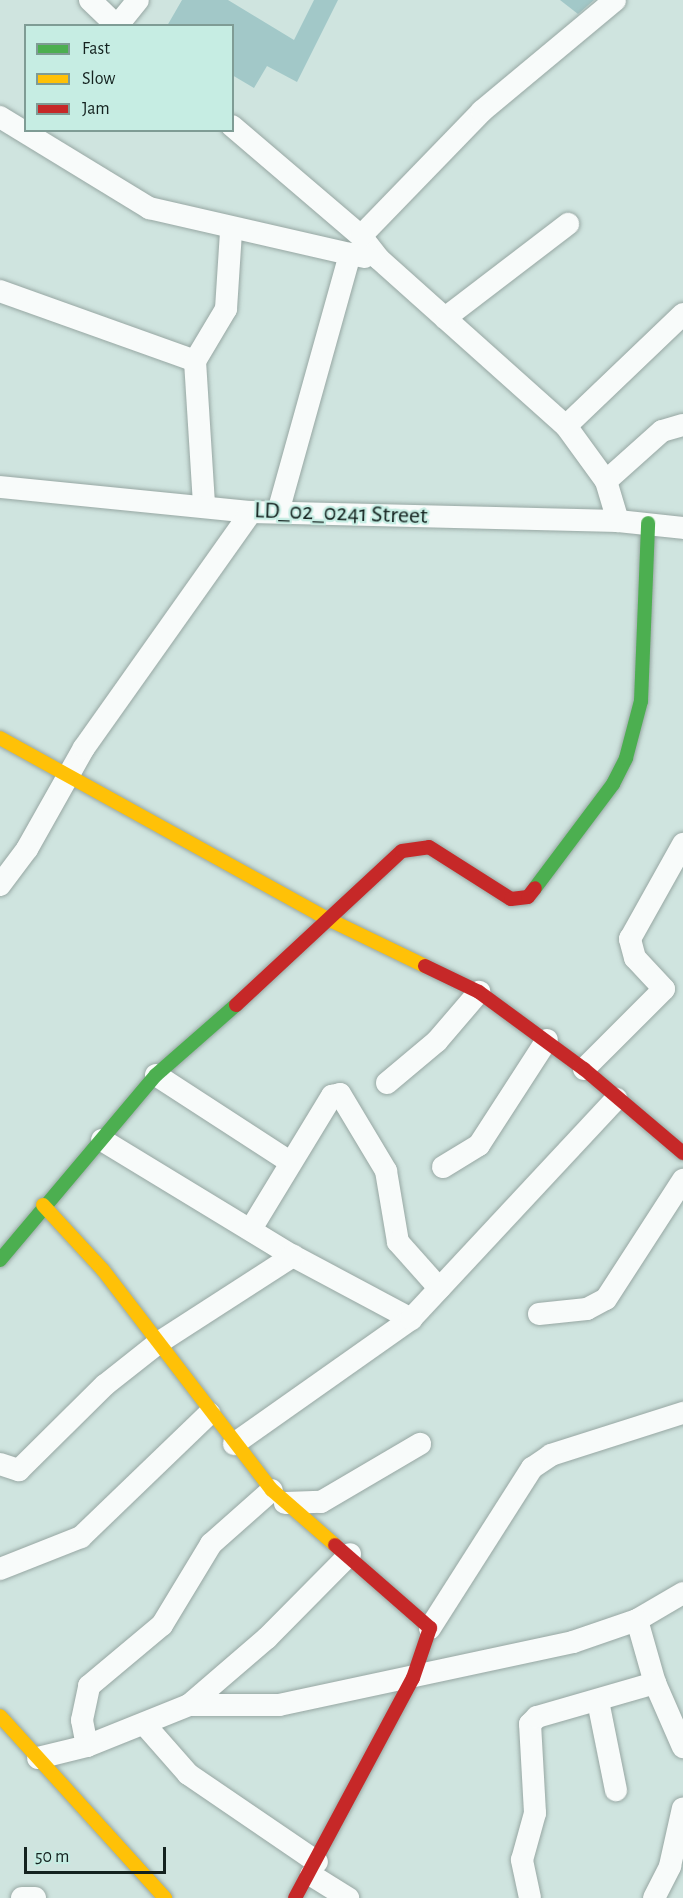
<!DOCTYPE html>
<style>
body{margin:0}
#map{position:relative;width:683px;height:1898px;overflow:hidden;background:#cfe4df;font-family:"Alegreya Sans",sans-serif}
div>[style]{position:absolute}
.building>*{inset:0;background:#a2c8c8}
.roads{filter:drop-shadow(0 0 2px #97a7a3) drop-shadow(0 0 2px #97a7a3)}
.street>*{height:22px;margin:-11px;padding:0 11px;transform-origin:11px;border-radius:11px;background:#f8fbfa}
.fast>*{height:14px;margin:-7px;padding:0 7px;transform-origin:7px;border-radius:7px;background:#4caf50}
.slow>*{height:14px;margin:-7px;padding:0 7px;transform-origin:7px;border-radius:7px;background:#ffc107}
.jam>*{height:14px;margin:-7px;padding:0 7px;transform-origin:7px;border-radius:7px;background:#c62828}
span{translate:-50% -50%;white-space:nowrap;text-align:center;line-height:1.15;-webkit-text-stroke:4.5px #c6ede3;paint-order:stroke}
.street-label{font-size:24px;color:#14221f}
.legend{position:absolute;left:24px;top:24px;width:210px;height:108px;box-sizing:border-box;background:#c6ede3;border:2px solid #7f9c95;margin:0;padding:8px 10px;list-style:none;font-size:18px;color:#14221f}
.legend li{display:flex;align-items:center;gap:12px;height:30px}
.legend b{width:30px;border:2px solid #7f9c95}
.scale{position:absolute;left:24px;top:1847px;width:142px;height:27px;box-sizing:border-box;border:3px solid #14221f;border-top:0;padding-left:8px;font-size:18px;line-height:21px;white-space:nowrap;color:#14221f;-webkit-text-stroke:4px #c6ede3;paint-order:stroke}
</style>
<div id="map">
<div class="building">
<i style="clip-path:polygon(182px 0,228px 0,294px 40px,314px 0,338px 0,297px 82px,267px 66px,254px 88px,232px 75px,232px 26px,167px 26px)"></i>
<i style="clip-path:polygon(560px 0,594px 0,578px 14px)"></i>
</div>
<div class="roads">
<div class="street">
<i style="left:90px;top:0;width:37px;rotate:44deg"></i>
<i style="left:117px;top:26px;width:33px;rotate:-51deg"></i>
<i style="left:0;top:117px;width:175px;rotate:31.4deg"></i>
<i style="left:149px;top:208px;width:206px;rotate:12.9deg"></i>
<i style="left:232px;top:126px;width:170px;rotate:40.5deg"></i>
<i style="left:361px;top:236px;width:29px;rotate:52deg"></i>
<i style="left:379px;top:259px;width:251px;rotate:41.8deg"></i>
<i style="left:566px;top:426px;width:68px;rotate:54deg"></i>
<i style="left:606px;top:481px;width:42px;rotate:73.3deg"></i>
<i style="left:361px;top:236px;width:174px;rotate:-45.9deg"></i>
<i style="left:482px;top:111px;width:173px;rotate:-39.8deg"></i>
<i style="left:0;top:291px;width:207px;rotate:19.7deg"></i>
<i style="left:195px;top:361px;width:143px;rotate:86.4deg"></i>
<i style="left:445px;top:318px;width:155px;rotate:-37.4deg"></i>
<i style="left:195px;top:361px;width:61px;rotate:-59.2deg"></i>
<i style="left:226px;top:309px;width:78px;rotate:-86.3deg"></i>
<i style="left:566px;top:426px;width:162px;rotate:-43.7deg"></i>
<i style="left:606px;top:481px;width:75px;rotate:-41.8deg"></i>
<i style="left:662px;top:431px;width:22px;rotate:-16deg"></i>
<i style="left:0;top:487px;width:252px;rotate:5.7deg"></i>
<i style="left:251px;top:512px;width:367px;rotate:1.4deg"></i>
<i style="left:618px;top:521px;width:65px;rotate:6.1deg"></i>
<i style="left:278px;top:512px;width:268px;rotate:-74.4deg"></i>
<i style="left:350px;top:254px;width:15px;rotate:11deg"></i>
<i style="left:0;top:885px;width:45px;rotate:-53.1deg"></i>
<i style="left:27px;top:849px;width:116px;rotate:-60.6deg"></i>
<i style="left:84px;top:748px;width:289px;rotate:-54.7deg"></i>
<i style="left:584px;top:1069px;width:113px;rotate:-45deg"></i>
<i style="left:664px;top:989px;width:42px;rotate:-133.1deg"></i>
<i style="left:635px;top:958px;width:20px;rotate:-105deg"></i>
<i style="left:630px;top:939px;width:109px;rotate:-60.8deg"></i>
<i style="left:156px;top:1075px;width:160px;rotate:33deg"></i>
<i style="left:387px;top:1083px;width:65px;rotate:-40deg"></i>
<i style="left:437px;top:1041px;width:65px;rotate:-49.4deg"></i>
<i style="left:102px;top:1140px;width:223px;rotate:31.3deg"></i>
<i style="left:293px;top:1256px;width:134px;rotate:28.1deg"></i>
<i style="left:443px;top:1167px;width:42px;rotate:-31.4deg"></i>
<i style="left:479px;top:1145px;width:125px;rotate:-57.1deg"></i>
<i style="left:251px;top:1229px;width:156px;rotate:-58.7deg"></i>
<i style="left:332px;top:1096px;width:8px;rotate:-14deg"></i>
<i style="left:340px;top:1094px;width:90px;rotate:59.1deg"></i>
<i style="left:386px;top:1171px;width:72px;rotate:80.4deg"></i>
<i style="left:398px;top:1242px;width:62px;rotate:48.3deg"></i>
<i style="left:539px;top:1314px;width:48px;rotate:-5.9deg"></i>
<i style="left:587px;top:1309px;width:21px;rotate:-28deg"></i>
<i style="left:606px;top:1299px;width:142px;rotate:-57.1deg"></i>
<i style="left:234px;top:1444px;width:217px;rotate:-35.2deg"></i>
<i style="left:411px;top:1319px;width:301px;rotate:-47deg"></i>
<i style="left:0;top:1464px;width:20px;rotate:18deg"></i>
<i style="left:19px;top:1470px;width:121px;rotate:-44.7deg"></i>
<i style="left:105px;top:1385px;width:68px;rotate:-38.4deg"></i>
<i style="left:158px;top:1343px;width:161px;rotate:-32.8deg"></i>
<i style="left:285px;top:1503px;width:36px;rotate:-2deg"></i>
<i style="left:321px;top:1502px;width:115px;rotate:-30.4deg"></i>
<i style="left:0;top:1569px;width:87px;rotate:-21.6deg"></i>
<i style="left:81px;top:1537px;width:178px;rotate:-43.9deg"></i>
<i style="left:637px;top:1620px;width:53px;rotate:-30.4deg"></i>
<i style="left:430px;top:1628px;width:190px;rotate:-57.5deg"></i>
<i style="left:532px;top:1468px;width:23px;rotate:-34deg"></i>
<i style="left:551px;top:1455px;width:139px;rotate:-17.7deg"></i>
<i style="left:598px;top:1701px;width:91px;rotate:78.6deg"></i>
<i style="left:189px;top:1705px;width:90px"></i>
<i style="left:279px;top:1705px;width:301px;rotate:-12.1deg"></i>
<i style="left:573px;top:1642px;width:68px;rotate:-19deg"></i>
<i style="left:637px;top:1620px;width:66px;rotate:74.1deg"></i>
<i style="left:655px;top:1683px;width:70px;rotate:66.4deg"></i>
<i style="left:145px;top:1725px;width:65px;rotate:48.7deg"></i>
<i style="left:188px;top:1774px;width:156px;rotate:34.3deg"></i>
<i style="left:87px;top:1746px;width:26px;rotate:-101deg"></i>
<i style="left:82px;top:1720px;width:35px;rotate:-78deg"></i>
<i style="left:89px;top:1686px;width:95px;rotate:-39.9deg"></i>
<i style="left:162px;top:1625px;width:95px;rotate:-58.8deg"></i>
<i style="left:211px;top:1544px;width:81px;rotate:-41.5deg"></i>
<i style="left:38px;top:1758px;width:50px;rotate:-13.8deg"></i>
<i style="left:87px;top:1746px;width:110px;rotate:-21.9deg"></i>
<i style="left:189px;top:1705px;width:103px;rotate:-40.7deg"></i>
<i style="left:267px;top:1638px;width:118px;rotate:-45.3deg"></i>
<i style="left:311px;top:1875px;width:44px;rotate:31.9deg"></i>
<i style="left:22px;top:1898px;width:13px"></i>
<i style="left:530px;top:1898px;width:39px;rotate:-102deg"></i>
<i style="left:522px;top:1860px;width:49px;rotate:-74.5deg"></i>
<i style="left:535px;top:1813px;width:89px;rotate:-93.2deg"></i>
<i style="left:530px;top:1724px;width:10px;rotate:-45deg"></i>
<i style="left:537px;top:1717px;width:123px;rotate:-16.1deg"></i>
<i style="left:654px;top:1898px;width:36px;rotate:-63deg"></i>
<i style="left:670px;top:1866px;width:59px;rotate:-77.4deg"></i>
</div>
<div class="fast">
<i style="left:535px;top:888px;width:130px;rotate:-53.1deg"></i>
<i style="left:613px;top:784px;width:29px;rotate:-63deg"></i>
<i style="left:626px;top:758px;width:59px;rotate:-75.3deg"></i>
<i style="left:641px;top:701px;width:178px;rotate:-87.7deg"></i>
<i style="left:0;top:1260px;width:242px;rotate:-49.9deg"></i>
<i style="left:156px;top:1075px;width:106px;rotate:-41.2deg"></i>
</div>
<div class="slow">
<i style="left:0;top:738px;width:379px;rotate:28.9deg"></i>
<i style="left:332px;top:921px;width:103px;rotate:25.8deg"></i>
<i style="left:43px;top:1205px;width:88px;rotate:47.3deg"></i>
<i style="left:103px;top:1270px;width:277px;rotate:52.5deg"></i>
<i style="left:272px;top:1490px;width:84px;rotate:41.1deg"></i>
<i style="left:0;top:1716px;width:246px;rotate:47.8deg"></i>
</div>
<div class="jam">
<i style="left:425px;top:966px;width:60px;rotate:25.7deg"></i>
<i style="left:479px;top:992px;width:130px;rotate:36.3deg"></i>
<i style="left:584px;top:1069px;width:130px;rotate:40.3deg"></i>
<i style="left:236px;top:1005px;width:226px;rotate:-42.9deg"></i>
<i style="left:402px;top:851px;width:27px;rotate:-8deg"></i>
<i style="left:429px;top:847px;width:97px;rotate:32.4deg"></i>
<i style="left:511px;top:899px;width:17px;rotate:-7deg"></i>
<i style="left:528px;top:897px;width:11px;rotate:-52deg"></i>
<i style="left:295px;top:1898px;width:250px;rotate:-61.8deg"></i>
<i style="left:413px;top:1678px;width:53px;rotate:-71.2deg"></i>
<i style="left:430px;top:1628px;width:126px;rotate:-138.9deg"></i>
</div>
</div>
<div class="street-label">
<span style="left:341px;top:514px;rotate:2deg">LD_02_0241 Street</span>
</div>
<ul class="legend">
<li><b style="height:8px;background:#4caf50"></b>Fast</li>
<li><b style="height:8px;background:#ffc107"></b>Slow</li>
<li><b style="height:8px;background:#c62828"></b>Jam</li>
</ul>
<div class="scale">50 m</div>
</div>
